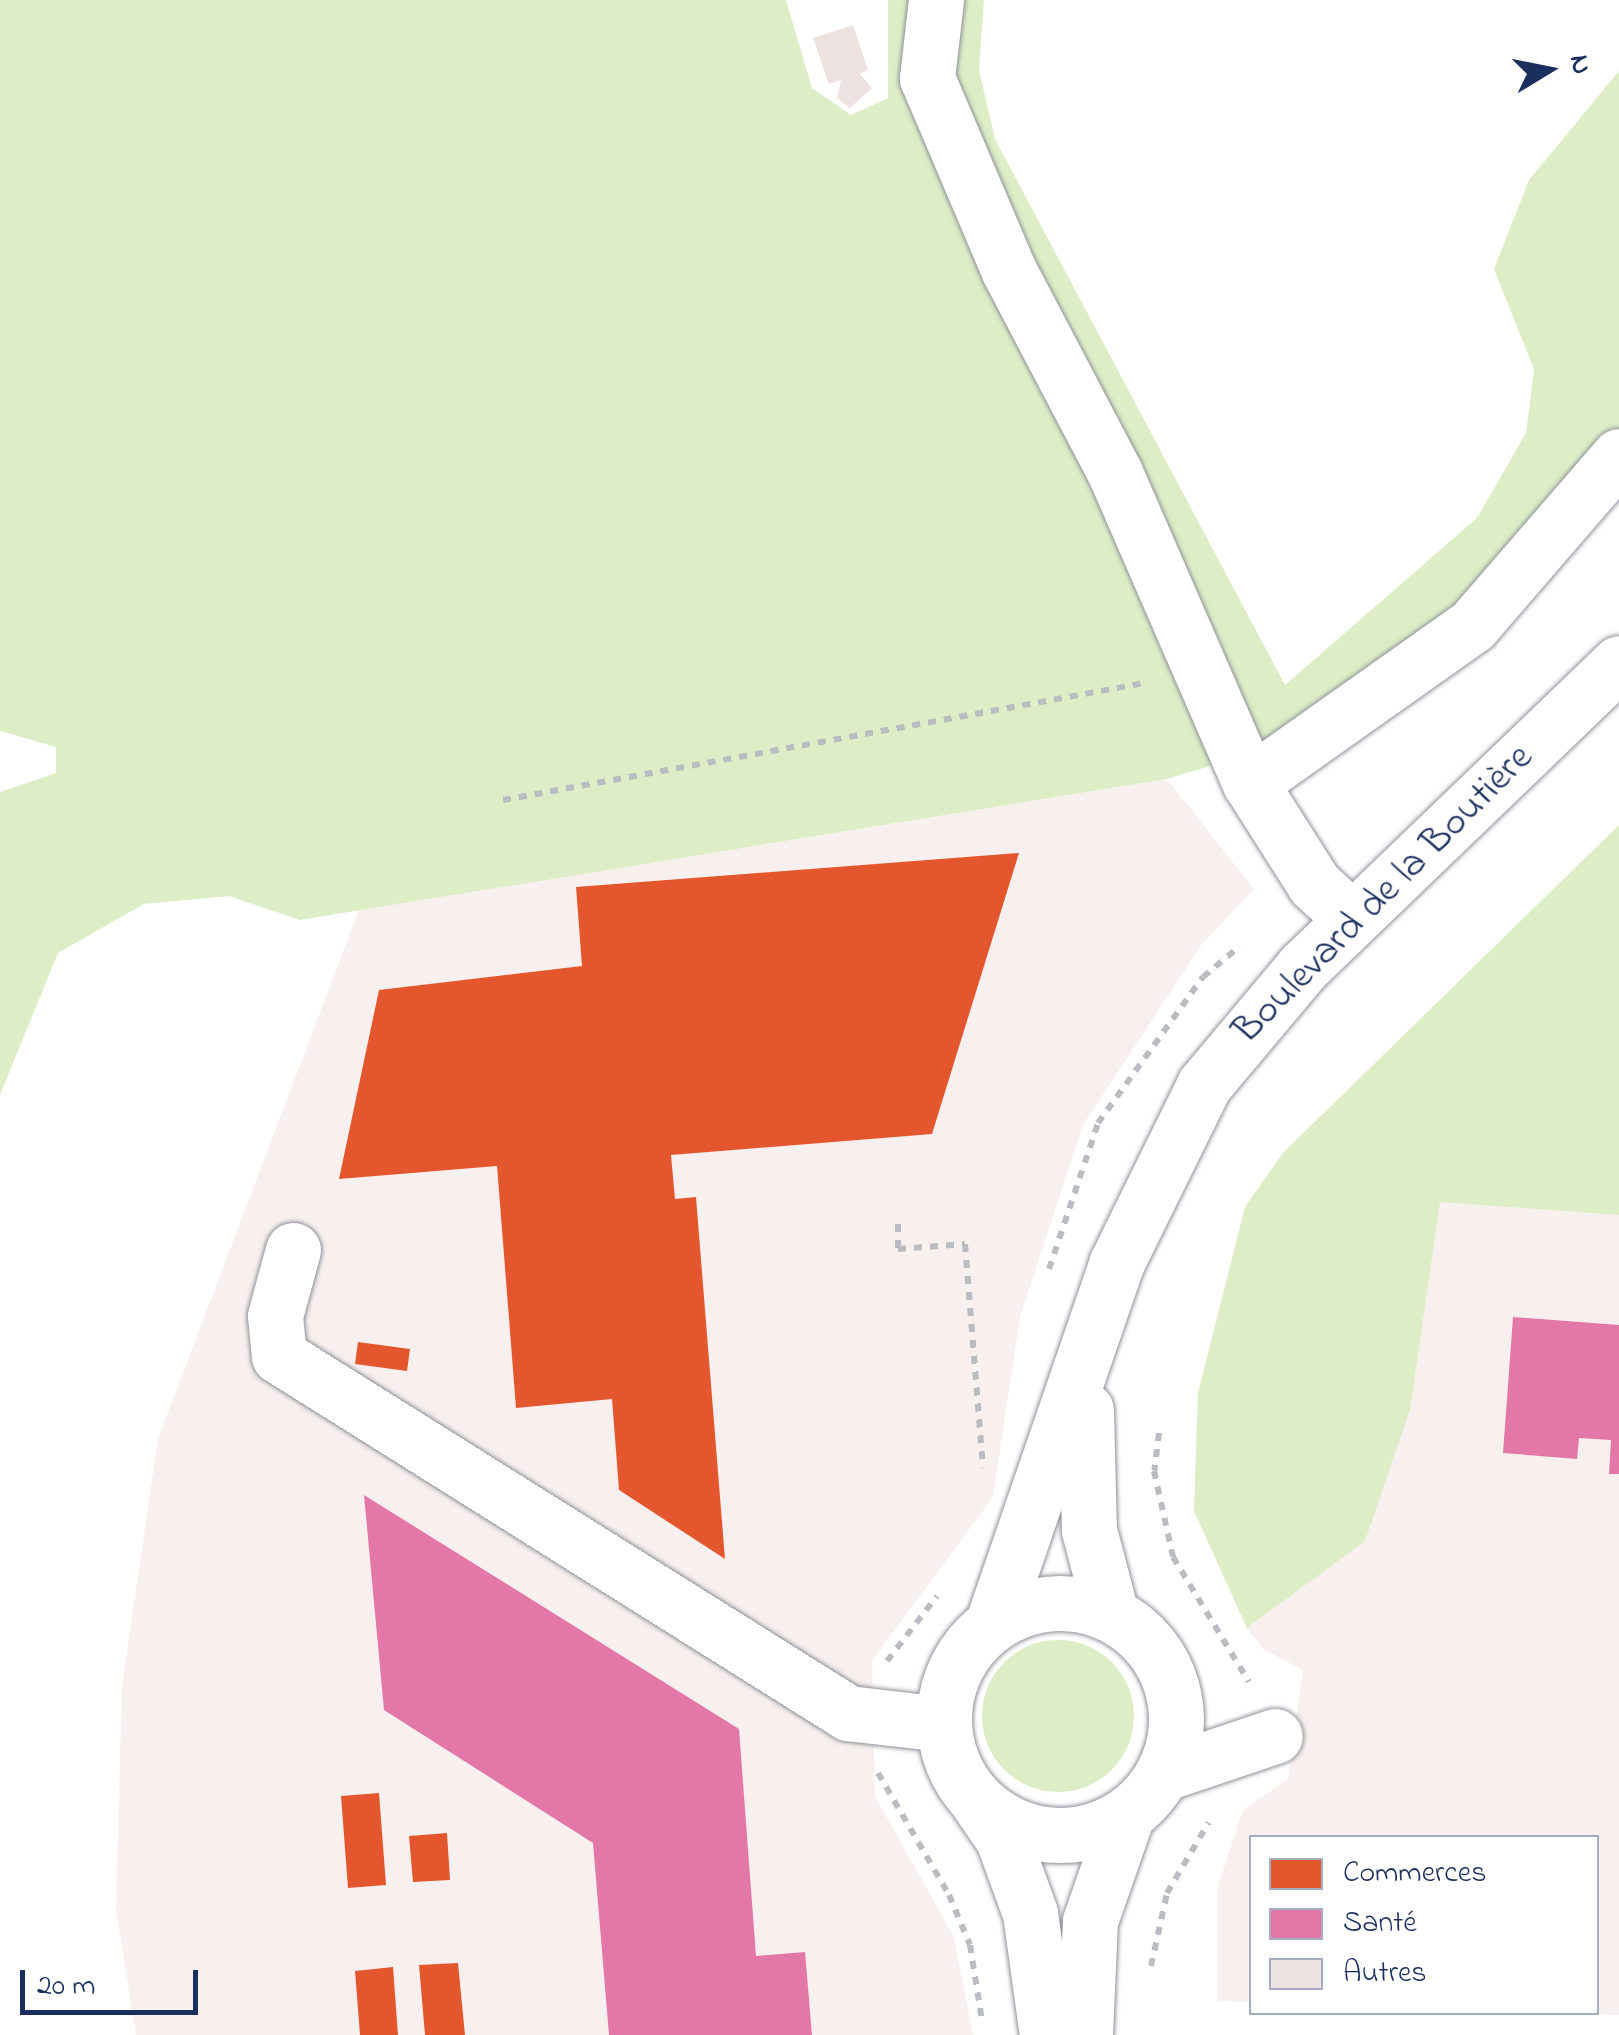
<!DOCTYPE html>
<meta charset="utf-8">
<style>
body{margin:0}
#map{position:relative;width:1619px;height:2035px;overflow:hidden;background:#fff;font-family:"Indie Flower",sans-serif}
div>[style]{position:absolute}
.built>*{inset:0;background:#f8f0ef}
.green>*{inset:0;background:#ddeec6}
.round{border-radius:50%}
.shops>*{inset:0;background:#e4572e}
.health>*{inset:0;background:#e377a8}
.building>*{inset:0;background:#eee2e1}
.path>*{height:6px;margin-top:-3px;transform-origin:0;background:repeating-linear-gradient(90deg,#b9bcc1 0 8px,transparent 0 16px)}
.roads{filter:drop-shadow(0 0 2px #8e929a) drop-shadow(0 0 2px #8e929a)}
.minor>*{height:55px;margin:-27.5px;padding:0 27.5px;transform-origin:27.5px;border-radius:27.5px;background:#fff}
.minor>.ring{margin:-27.5px;padding:0;box-sizing:content-box;background:none;border:55px solid #fff;border-radius:50%}
span{translate:-50% -50%;white-space:nowrap;text-align:center;line-height:1.15;-webkit-text-stroke:10px #fff;paint-order:stroke}
.street-label{font-size:40px;color:#1b2f5e}
.legend{position:absolute;left:1249px;top:1835px;width:350px;height:180px;box-sizing:border-box;background:#fff;border:2px solid #a4acbf;margin:0;padding:12px 18px;list-style:none;font-size:30px;color:#1b2f5e}
.legend li{display:flex;align-items:center;gap:20px;height:50px}
.legend b{width:50px;border:2px solid #a4acbf}
.north{position:absolute;left:1499px;top:20px;width:100px;height:100px;-webkit-text-stroke:8px #fff;paint-order:stroke;rotate:80deg;font-size:28px;font-weight:700;line-height:40px;text-align:center;color:#1b2f5e}
.north::after{content:'';display:block;margin:auto;width:35px;height:45px;background:#1b2f5e;clip-path:polygon(50% 0,100% 100%,50% 72%,0 100%)}
.scale{position:absolute;left:20px;top:1970px;width:178px;height:45px;box-sizing:border-box;border:5px solid #1b2f5e;border-top:0;padding-left:12px;font-size:30px;line-height:35px;white-space:nowrap;color:#1b2f5e;-webkit-text-stroke:8px #fff;paint-order:stroke}
</style>
<div id="map">
<div class="built">
<i style="clip-path:polygon(1167px 779px,1254px 889px,1202px 944px,1083px 1125px,1020px 1317px,993px 1497px,872px 1661px,875px 1796px,954px 1937px,973px 2035px,136px 2035px,116px 1910px,122px 1685px,158px 1439px,359px 910px)"></i>
<i style="clip-path:polygon(1619px 825px,1619px 2015px,1536px 2013px,1596px 2012px,1596px 1838px,1252px 1838px,1251px 2002px,1217px 2001px,1217px 1889px,1243px 1810px,1288px 1779px,1303px 1670px,1263px 1649px,1247px 1628px,1194px 1511px,1198px 1393px,1245px 1207px,1283px 1153px)"></i>
</div>
<div class="green">
<i style="clip-path:polygon(0 0,786px 0,812px 88px,851px 115px,888px 98px,888px 0,984px 0,979px 70px,995px 139px,1285px 685px,1477px 518px,1526px 433px,1534px 369px,1494px 269px,1529px 180px,1619px 71px,1619px 469px,1474px 612px,1326px 731px,1167px 779px,300px 920px,229px 896px,144px 904px,58px 953px,0 1095px,0 792px,56px 773px,56px 747px,0 731px)"></i>
<i style="clip-path:polygon(1619px 825px,1619px 1215px,1440px 1202px,1410px 1410px,1365px 1541px,1247px 1628px,1194px 1511px,1198px 1393px,1245px 1207px,1283px 1153px)"></i>
<i class="round" style="left:982px;top:1640px;width:152px;height:152px"></i>
</div>
<div class="shops">
<i style="clip-path:polygon(1019px 853px,932px 1134px,671px 1155px,675px 1199px,696px 1197px,725px 1559px,619px 1490px,612px 1399px,516px 1408px,497px 1166px,339px 1179px,379px 990px,582px 966px,576px 887px)"></i>
<i style="clip-path:polygon(358px 1342px,410px 1349px,407px 1371px,355px 1364px)"></i>
<i style="clip-path:polygon(379px 1793px,386px 1885px,348px 1888px,341px 1796px)"></i>
<i style="clip-path:polygon(447px 1833px,450px 1880px,413px 1882px,409px 1836px)"></i>
<i style="clip-path:polygon(458px 1963px,465px 2035px,425px 2035px,419px 1965px)"></i>
<i style="clip-path:polygon(393px 1967px,398px 2035px,360px 2035px,355px 1971px)"></i>
</div>
<div class="health">
<i style="clip-path:polygon(1513px 1317px,1619px 1325px,1619px 1474px,1609px 1474px,1611px 1440px,1579px 1438px,1577px 1459px,1503px 1453px)"></i>
<i style="clip-path:polygon(364px 1495px,739px 1729px,756px 1956px,805px 1952px,812px 2035px,609px 2035px,593px 1843px,384px 1710px)"></i>
</div>
<div class="building">
<i style="clip-path:polygon(853px 25px,868px 70px,860px 74px,872px 88px,850px 108px,837px 98px,841px 80px,829px 84px,813px 38px)"></i>
</div>
<div class="path">
<i style="left:503px;top:800px;width:653px;rotate:-10.33deg"></i>
<i style="left:898px;top:1224px;width:25px;rotate:90deg"></i>
<i style="left:898px;top:1249px;width:67px;rotate:-4.3deg"></i>
<i style="left:965px;top:1244px;width:224px;rotate:85.4deg"></i>
<i style="left:1049px;top:1269px;width:154px;rotate:-71.4deg"></i>
<i style="left:1098px;top:1123px;width:180px;rotate:-54.3deg"></i>
<i style="left:1203px;top:977px;width:48px;rotate:-40deg"></i>
<i style="left:1159px;top:1433px;width:38px;rotate:97deg"></i>
<i style="left:1154px;top:1471px;width:88px;rotate:77.5deg"></i>
<i style="left:1173px;top:1557px;width:146px;rotate:58.7deg"></i>
<i style="left:887px;top:1661px;width:82px;rotate:-52.4deg"></i>
<i style="left:878px;top:1773px;width:141px;rotate:59.8deg"></i>
<i style="left:949px;top:1895px;width:54px;rotate:67.2deg"></i>
<i style="left:970px;top:1945px;width:77px;rotate:81deg"></i>
<i style="left:1151px;top:1966px;width:75px;rotate:-77.6deg"></i>
<i style="left:1167px;top:1893px;width:82px;rotate:-59.4deg"></i>
</div>
<div class="roads">
<div class="minor">
<i style="left:936px;top:0;width:79px;rotate:96.6deg"></i>
<i style="left:927px;top:78px;width:210px;rotate:67deg"></i>
<i style="left:1009px;top:271px;width:228px;rotate:62.3deg"></i>
<i style="left:1115px;top:473px;width:338px;rotate:66.5deg"></i>
<i style="left:1250px;top:783px;width:120px;rotate:57.6deg"></i>
<i style="left:1314px;top:884px;width:52px;rotate:42.6deg"></i>
<i style="left:1250px;top:783px;width:273px;rotate:-35.3deg"></i>
<i style="left:1473px;top:625px;width:223px;rotate:-49.2deg"></i>
<i style="left:293px;top:1250px;width:68px;rotate:105.3deg"></i>
<i style="left:275px;top:1316px;width:40px;rotate:84.3deg"></i>
<i style="left:279px;top:1356px;width:672px;rotate:32.1deg"></i>
<i style="left:848px;top:1713px;width:96px;rotate:6.6deg"></i>
<i style="left:1086px;top:1410px;width:120px;rotate:88.6deg"></i>
<i style="left:1089px;top:1530px;width:87px;rotate:75.3deg"></i>
<i class="ring" style="left:944px;top:1603px;width:177px;height:177px"></i>
<i style="left:993px;top:1622px;width:379px;rotate:-71deg"></i>
<i style="left:1116px;top:1264px;width:199px;rotate:-63.8deg"></i>
<i style="left:1204px;top:1085px;width:154px;rotate:-50deg"></i>
<i style="left:1303px;top:967px;width:438px;rotate:-43.9deg"></i>
<i style="left:1162px;top:1774px;width:119px;rotate:-18.6deg"></i>
<i style="left:977px;top:1801px;width:46px;rotate:55.6deg"></i>
<i style="left:1003px;top:1839px;width:79px;rotate:70deg"></i>
<i style="left:1030px;top:1913px;width:123px;rotate:82.1deg"></i>
<i style="left:1085px;top:2035px;width:114px;rotate:-87.5deg"></i>
<i style="left:1090px;top:1921px;width:112px;rotate:-70.8deg"></i>
</div>
</div>
<div class="street-label">
<span style="left:1384px;top:895px;rotate:-45deg">Boulevard de la Boutière</span>
</div>
<ul class="legend">
<li><b style="height:28px;background:#e4572e"></b>Commerces</li>
<li><b style="height:28px;background:#e377a8"></b>Santé</li>
<li><b style="height:28px;background:#eee2e1"></b>Autres</li>
</ul>
<div class="north">N</div>
<div class="scale">20 m</div>
</div>
